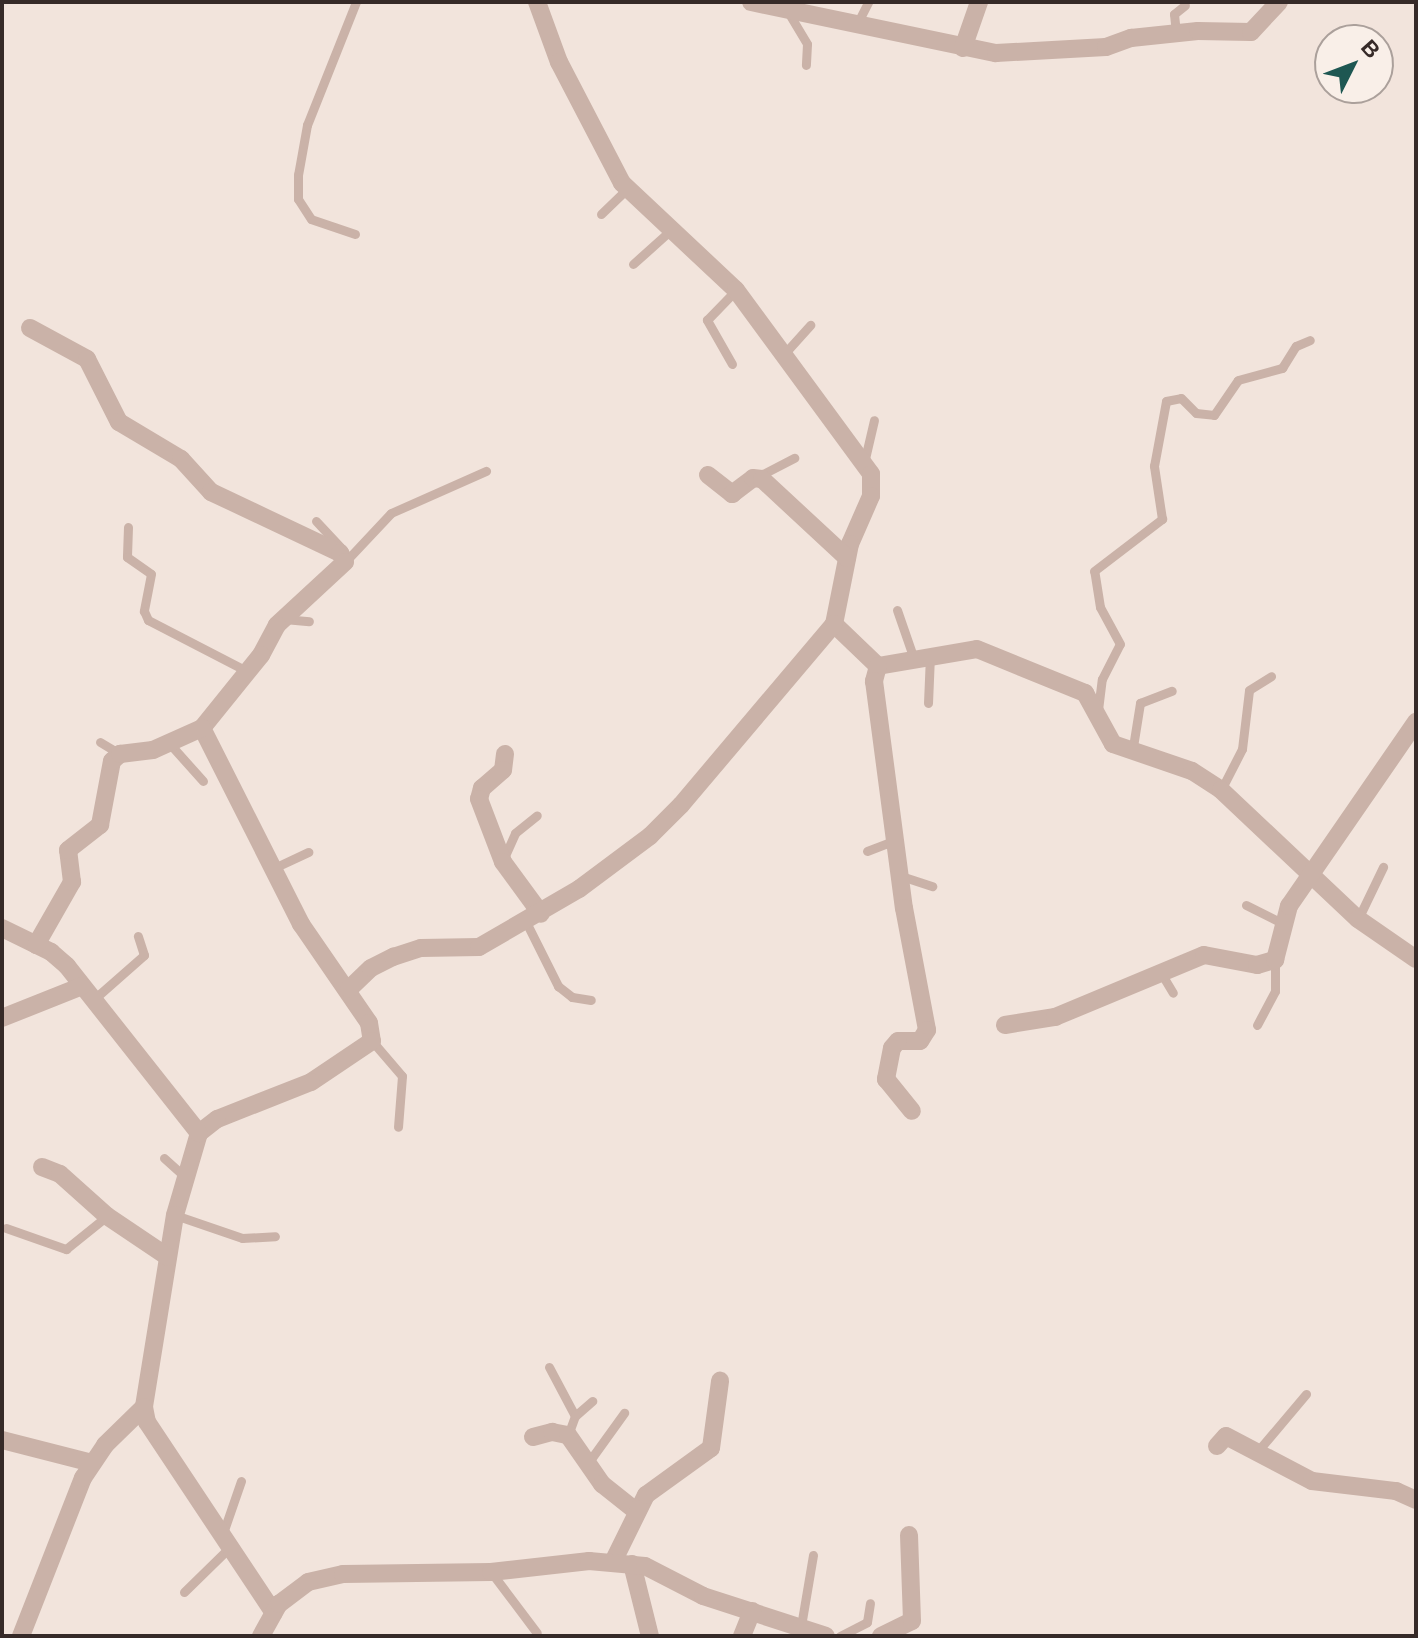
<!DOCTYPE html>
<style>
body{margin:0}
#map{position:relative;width:1418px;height:1638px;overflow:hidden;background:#f2e4dc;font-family:Arial,sans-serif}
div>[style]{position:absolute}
.service>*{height:9px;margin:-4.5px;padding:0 4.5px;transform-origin:4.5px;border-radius:4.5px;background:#cab2a8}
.minor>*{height:18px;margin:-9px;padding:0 9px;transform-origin:9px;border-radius:9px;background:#cab2a8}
span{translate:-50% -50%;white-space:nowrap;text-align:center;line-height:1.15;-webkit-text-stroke:7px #f9efe8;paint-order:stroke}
.frame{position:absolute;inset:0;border:4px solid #362a28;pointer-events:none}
.north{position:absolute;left:1314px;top:24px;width:80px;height:80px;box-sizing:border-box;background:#f9efe8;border:2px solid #aba09b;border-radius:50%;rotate:48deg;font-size:22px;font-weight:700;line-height:32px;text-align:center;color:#362a28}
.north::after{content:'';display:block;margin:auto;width:28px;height:36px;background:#1e5752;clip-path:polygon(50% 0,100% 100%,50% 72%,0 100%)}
</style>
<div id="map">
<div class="service">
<i style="left:788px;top:12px;width:37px;rotate:59deg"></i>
<i style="left:807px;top:44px;width:21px;rotate:93deg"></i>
<i style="left:857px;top:24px;width:25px;rotate:-63deg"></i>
<i style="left:1176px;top:33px;width:19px;rotate:-96deg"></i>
<i style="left:1174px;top:14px;width:14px;rotate:-39deg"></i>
<i style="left:601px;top:214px;width:36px;rotate:-44deg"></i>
<i style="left:355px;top:234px;width:46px;rotate:-161.2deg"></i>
<i style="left:311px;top:219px;width:24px;rotate:-123deg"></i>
<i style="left:298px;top:199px;width:24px;rotate:-90deg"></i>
<i style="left:298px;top:175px;width:51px;rotate:-79.8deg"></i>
<i style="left:307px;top:125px;width:132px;rotate:-68.3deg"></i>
<i style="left:633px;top:264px;width:52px;rotate:-41.9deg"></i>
<i style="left:785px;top:353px;width:38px;rotate:-48deg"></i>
<i style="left:732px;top:364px;width:51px;rotate:-119.6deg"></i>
<i style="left:707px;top:320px;width:42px;rotate:-46deg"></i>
<i style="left:864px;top:463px;width:44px;rotate:-76.9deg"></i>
<i style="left:757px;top:477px;width:42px;rotate:-27.2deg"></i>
<i style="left:316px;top:521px;width:37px;rotate:47deg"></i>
<i style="left:128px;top:527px;width:30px;rotate:92deg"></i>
<i style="left:127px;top:557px;width:29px;rotate:35deg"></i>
<i style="left:151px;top:574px;width:38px;rotate:101deg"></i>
<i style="left:144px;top:611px;width:10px;rotate:66deg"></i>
<i style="left:148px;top:620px;width:111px;rotate:27.3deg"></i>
<i style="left:345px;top:562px;width:67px;rotate:-46.8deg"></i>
<i style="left:391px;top:513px;width:104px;rotate:-23.9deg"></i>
<i style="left:897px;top:610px;width:52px;rotate:70.9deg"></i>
<i style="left:284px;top:619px;width:25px;rotate:5deg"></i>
<i style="left:928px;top:703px;width:47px;rotate:-87.6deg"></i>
<i style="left:1098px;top:710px;width:31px;rotate:-83deg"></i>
<i style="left:1102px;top:679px;width:39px;rotate:-63deg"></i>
<i style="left:1120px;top:644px;width:42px;rotate:-118.4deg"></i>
<i style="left:1100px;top:607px;width:36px;rotate:-99deg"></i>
<i style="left:1094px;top:571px;width:86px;rotate:-37.4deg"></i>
<i style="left:1162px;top:519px;width:54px;rotate:-98.6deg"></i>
<i style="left:1154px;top:466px;width:66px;rotate:-79.5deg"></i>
<i style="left:1166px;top:401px;width:15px;rotate:-11deg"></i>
<i style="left:1181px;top:398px;width:21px;rotate:45deg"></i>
<i style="left:1196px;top:413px;width:18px;rotate:6deg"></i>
<i style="left:1214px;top:415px;width:42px;rotate:-55.6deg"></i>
<i style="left:1238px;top:380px;width:46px;rotate:-15.3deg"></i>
<i style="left:1282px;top:368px;width:26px;rotate:-58deg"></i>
<i style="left:1296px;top:346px;width:15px;rotate:-23deg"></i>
<i style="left:100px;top:742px;width:23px;rotate:31deg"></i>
<i style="left:169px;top:743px;width:51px;rotate:48.2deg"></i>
<i style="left:1132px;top:753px;width:51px;rotate:-80.9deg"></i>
<i style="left:1140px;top:703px;width:34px;rotate:-21deg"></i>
<i style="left:1221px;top:790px;width:46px;rotate:-62.9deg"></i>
<i style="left:1242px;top:749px;width:59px;rotate:-83.2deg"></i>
<i style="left:1249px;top:690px;width:26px;rotate:-32deg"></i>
<i style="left:867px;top:851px;width:31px;rotate:-21deg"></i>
<i style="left:504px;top:858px;width:27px;rotate:-66deg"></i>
<i style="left:515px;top:833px;width:28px;rotate:-39deg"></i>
<i style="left:274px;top:868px;width:38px;rotate:-25deg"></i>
<i style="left:901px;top:876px;width:33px;rotate:18deg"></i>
<i style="left:1246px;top:905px;width:40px;rotate:26.6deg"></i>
<i style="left:1358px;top:919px;width:58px;rotate:-64.3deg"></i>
<i style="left:526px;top:922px;width:72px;rotate:63.4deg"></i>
<i style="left:558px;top:986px;width:18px;rotate:38deg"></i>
<i style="left:572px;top:997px;width:19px;rotate:9deg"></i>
<i style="left:1161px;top:973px;width:23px;rotate:59deg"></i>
<i style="left:93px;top:1000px;width:68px;rotate:-41.4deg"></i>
<i style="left:144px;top:955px;width:20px;rotate:-108deg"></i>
<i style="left:1257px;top:1025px;width:38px;rotate:-62deg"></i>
<i style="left:1275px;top:991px;width:31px;rotate:-90deg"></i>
<i style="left:372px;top:1041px;width:46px;rotate:49.4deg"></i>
<i style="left:402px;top:1076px;width:51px;rotate:94.5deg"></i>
<i style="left:164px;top:1158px;width:28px;rotate:42deg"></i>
<i style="left:175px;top:1215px;width:71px;rotate:18.9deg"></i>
<i style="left:242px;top:1238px;width:33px;rotate:-3deg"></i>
<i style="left:6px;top:1228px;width:64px;rotate:19.3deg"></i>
<i style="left:66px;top:1249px;width:53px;rotate:-38.8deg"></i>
<i style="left:549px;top:1367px;width:55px;rotate:62deg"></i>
<i style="left:568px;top:1435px;width:20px;rotate:-70deg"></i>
<i style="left:575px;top:1416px;width:23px;rotate:-41deg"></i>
<i style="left:1257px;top:1452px;width:76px;rotate:-49.8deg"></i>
<i style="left:588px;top:1463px;width:62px;rotate:-54.2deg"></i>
<i style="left:223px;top:1533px;width:55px;rotate:-70.9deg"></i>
<i style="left:491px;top:1572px;width:76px;rotate:53deg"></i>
<i style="left:184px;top:1592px;width:64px;rotate:-44.4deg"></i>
<i style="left:801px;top:1626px;width:72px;rotate:-80.4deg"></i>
<i style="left:840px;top:1636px;width:30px;rotate:-27deg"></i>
<i style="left:867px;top:1622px;width:19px;rotate:-81deg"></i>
</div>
<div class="minor">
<i style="left:537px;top:2px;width:64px;rotate:69.9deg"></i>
<i style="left:559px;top:62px;width:136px;rotate:62.5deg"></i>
<i style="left:622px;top:183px;width:156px;rotate:43.2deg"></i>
<i style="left:736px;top:290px;width:228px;rotate:53.7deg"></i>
<i style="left:871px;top:474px;width:22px;rotate:90deg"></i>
<i style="left:871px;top:496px;width:52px;rotate:113.6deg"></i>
<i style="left:850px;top:544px;width:82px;rotate:101.3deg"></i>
<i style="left:834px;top:624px;width:61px;rotate:43.7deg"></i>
<i style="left:878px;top:666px;width:100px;rotate:-9.7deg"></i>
<i style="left:977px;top:649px;width:117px;rotate:22.2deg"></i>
<i style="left:1085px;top:693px;width:58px;rotate:61.2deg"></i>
<i style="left:1113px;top:744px;width:83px;rotate:18.9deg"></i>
<i style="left:1192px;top:771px;width:35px;rotate:33deg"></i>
<i style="left:1221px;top:790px;width:188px;rotate:43.3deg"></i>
<i style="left:1358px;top:919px;width:70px;rotate:34.6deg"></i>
<i style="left:751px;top:2px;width:250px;rotate:11.8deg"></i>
<i style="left:996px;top:53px;width:110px;rotate:-3.1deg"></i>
<i style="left:1106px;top:47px;width:27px;rotate:-20deg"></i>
<i style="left:1131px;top:38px;width:67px;rotate:-6deg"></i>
<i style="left:1198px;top:31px;width:53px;rotate:1.1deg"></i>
<i style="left:1251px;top:32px;width:41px;rotate:-47deg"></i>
<i style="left:963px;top:48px;width:49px;rotate:-70.8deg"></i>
<i style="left:30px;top:328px;width:65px;rotate:28.5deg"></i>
<i style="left:87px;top:359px;width:71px;rotate:63.1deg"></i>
<i style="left:119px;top:422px;width:72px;rotate:30.8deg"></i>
<i style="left:181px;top:459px;width:45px;rotate:47.7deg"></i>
<i style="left:211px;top:492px;width:143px;rotate:25.3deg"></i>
<i style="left:340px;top:553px;width:10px;rotate:61deg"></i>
<i style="left:345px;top:562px;width:93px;rotate:137.2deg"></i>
<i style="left:277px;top:625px;width:34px;rotate:118deg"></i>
<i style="left:261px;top:655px;width:94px;rotate:128.9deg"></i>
<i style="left:202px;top:728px;width:220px;rotate:63.2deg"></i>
<i style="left:301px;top:924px;width:120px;rotate:55.5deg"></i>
<i style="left:369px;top:1023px;width:18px;rotate:81deg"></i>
<i style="left:372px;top:1041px;width:73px;rotate:146.1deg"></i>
<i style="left:311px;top:1082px;width:101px;rotate:158.5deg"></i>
<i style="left:217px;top:1119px;width:23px;rotate:142deg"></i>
<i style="left:199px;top:1133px;width:85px;rotate:106.3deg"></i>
<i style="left:175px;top:1215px;width:194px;rotate:99.2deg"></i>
<i style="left:144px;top:1407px;width:15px;rotate:79deg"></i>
<i style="left:147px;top:1422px;width:229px;rotate:56.4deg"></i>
<i style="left:708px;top:475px;width:31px;rotate:38deg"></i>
<i style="left:732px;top:494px;width:26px;rotate:-37deg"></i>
<i style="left:753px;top:478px;width:9px;rotate:6deg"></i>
<i style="left:762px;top:479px;width:116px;rotate:42.9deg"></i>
<i style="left:878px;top:666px;width:16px;rotate:105deg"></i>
<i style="left:874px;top:681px;width:229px;rotate:82.5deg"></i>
<i style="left:904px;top:908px;width:124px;rotate:79.3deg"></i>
<i style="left:927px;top:1030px;width:13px;rotate:122deg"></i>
<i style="left:920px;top:1041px;width:22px;rotate:180deg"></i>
<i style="left:898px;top:1041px;width:9px;rotate:131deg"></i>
<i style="left:892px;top:1048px;width:32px;rotate:101deg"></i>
<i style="left:886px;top:1079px;width:41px;rotate:50.9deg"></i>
<i style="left:505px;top:754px;width:16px;rotate:97deg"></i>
<i style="left:503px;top:770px;width:28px;rotate:139deg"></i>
<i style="left:482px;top:788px;width:11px;rotate:105deg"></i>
<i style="left:479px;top:799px;width:67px;rotate:69.1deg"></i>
<i style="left:503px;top:862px;width:64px;rotate:53.8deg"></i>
<i style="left:2px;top:928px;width:55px;rotate:26.1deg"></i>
<i style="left:51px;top:952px;width:21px;rotate:41deg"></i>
<i style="left:67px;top:966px;width:213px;rotate:51.7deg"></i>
<i style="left:36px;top:945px;width:73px;rotate:-60.3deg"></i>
<i style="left:72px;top:882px;width:32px;rotate:-97deg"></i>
<i style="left:68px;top:850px;width:41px;rotate:-38deg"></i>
<i style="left:100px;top:825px;width:65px;rotate:-79.4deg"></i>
<i style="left:112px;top:761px;width:11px;rotate:-41deg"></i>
<i style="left:120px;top:754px;width:33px;rotate:-7deg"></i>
<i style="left:153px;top:750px;width:54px;rotate:-24.2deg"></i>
<i style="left:349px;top:989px;width:30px;rotate:-44deg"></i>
<i style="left:371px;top:968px;width:25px;rotate:-27deg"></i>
<i style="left:393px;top:957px;width:29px;rotate:-18deg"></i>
<i style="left:421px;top:948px;width:58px;rotate:-1deg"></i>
<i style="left:479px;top:947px;width:116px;rotate:-30.1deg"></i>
<i style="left:579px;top:889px;width:89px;rotate:-36.7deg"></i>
<i style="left:650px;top:836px;width:44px;rotate:-45deg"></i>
<i style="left:681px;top:805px;width:237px;rotate:-49.8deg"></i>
<i style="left:2px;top:1018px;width:86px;rotate:-21.8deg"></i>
<i style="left:1005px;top:1025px;width:51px;rotate:-9.1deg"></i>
<i style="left:1055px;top:1017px;width:161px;rotate:-22.6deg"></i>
<i style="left:1204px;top:955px;width:54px;rotate:10.7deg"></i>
<i style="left:1257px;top:965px;width:19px;rotate:-16deg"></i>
<i style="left:1275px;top:960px;width:56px;rotate:-75.5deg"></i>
<i style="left:1289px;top:906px;width:224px;rotate:-55.4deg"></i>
<i style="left:42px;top:1167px;width:19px;rotate:21deg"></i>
<i style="left:60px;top:1174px;width:63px;rotate:41.8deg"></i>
<i style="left:107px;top:1216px;width:73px;rotate:33.9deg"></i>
<i style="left:533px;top:1437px;width:20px;rotate:-15deg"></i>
<i style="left:552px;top:1432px;width:16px;rotate:11deg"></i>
<i style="left:568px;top:1435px;width:60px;rotate:55.2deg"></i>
<i style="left:602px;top:1484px;width:43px;rotate:38.5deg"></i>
<i style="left:2px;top:1440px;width:93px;rotate:14.3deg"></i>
<i style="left:1217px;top:1446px;width:13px;rotate:-48deg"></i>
<i style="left:1226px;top:1436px;width:97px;rotate:27.6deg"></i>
<i style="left:1312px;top:1481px;width:85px;rotate:6.8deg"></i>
<i style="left:1396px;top:1491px;width:22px;rotate:24deg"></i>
<i style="left:613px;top:1562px;width:75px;rotate:-63.8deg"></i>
<i style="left:646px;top:1495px;width:80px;rotate:-35.9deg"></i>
<i style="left:711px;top:1448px;width:68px;rotate:-82.3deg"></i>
<i style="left:632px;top:1564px;width:74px;rotate:76deg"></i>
<i style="left:21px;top:1636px;width:170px;rotate:-68.6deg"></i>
<i style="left:83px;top:1478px;width:40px;rotate:-56deg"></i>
<i style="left:105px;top:1445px;width:54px;rotate:-44.3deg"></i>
<i style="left:261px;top:1636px;width:37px;rotate:-61deg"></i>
<i style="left:279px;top:1604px;width:36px;rotate:-37deg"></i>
<i style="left:308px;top:1582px;width:36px;rotate:-13deg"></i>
<i style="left:343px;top:1574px;width:148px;rotate:-0.8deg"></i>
<i style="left:491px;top:1572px;width:99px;rotate:-6.4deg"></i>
<i style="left:589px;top:1561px;width:56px;rotate:5.1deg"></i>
<i style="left:645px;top:1566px;width:65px;rotate:27.3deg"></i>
<i style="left:703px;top:1596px;width:129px;rotate:18deg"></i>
<i style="left:742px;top:1636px;width:27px;rotate:-68deg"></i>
<i style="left:881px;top:1636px;width:34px;rotate:-26deg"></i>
<i style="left:912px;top:1621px;width:86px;rotate:-92deg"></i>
</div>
<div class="frame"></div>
<div class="north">B</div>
</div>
